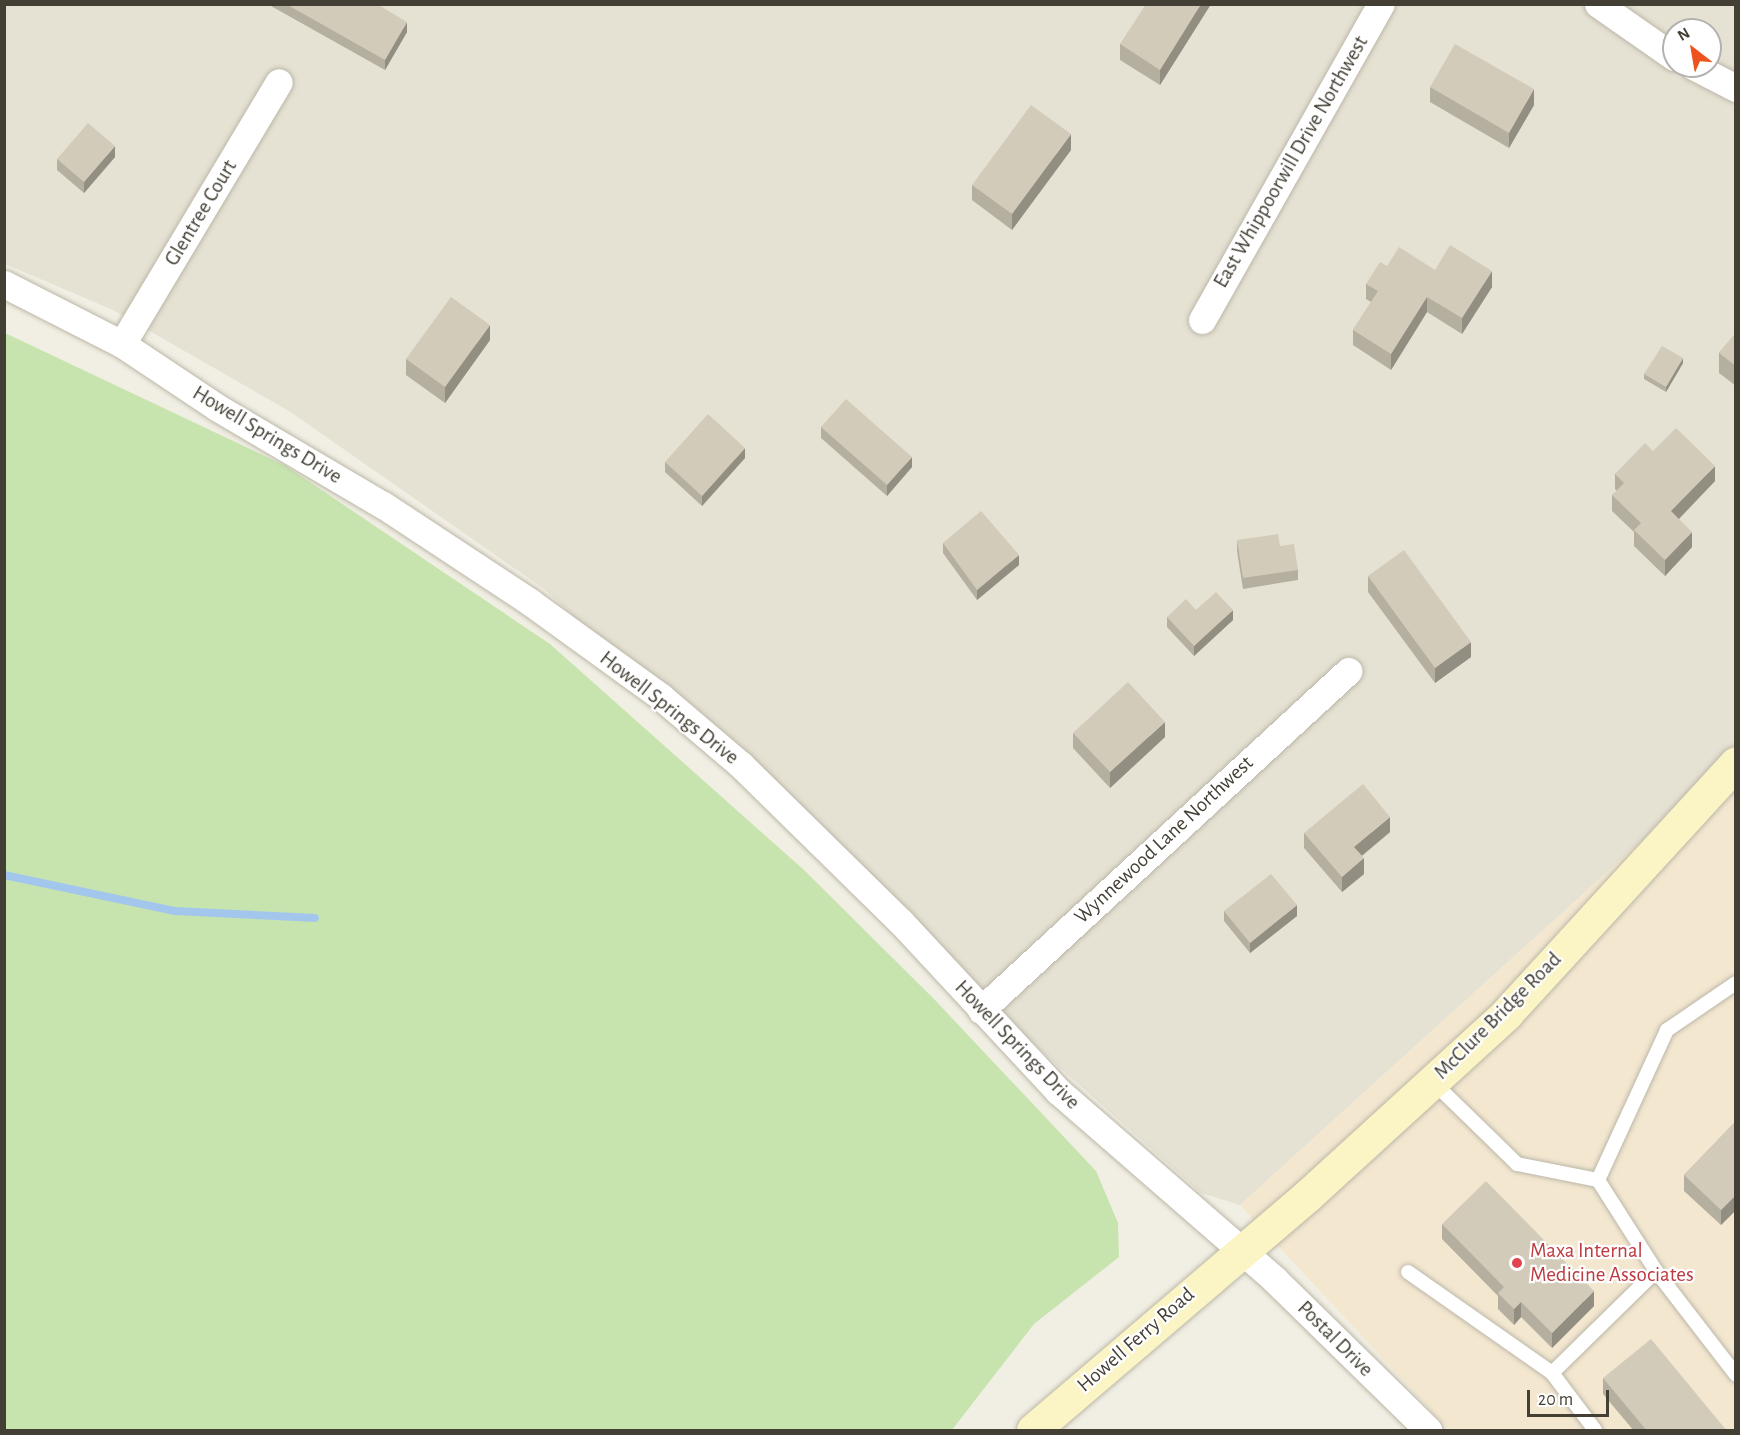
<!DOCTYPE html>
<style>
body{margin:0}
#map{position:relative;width:1740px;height:1435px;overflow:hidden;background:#f1efe4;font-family:"Alegreya Sans",sans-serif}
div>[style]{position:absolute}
.residential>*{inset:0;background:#e5e1d3}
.commercial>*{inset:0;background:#f3e7d0}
.green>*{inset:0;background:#c7e4af}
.stream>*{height:8px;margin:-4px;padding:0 4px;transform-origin:4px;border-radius:4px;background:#a3c7ec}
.roads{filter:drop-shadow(0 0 2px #bcb7a8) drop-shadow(0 0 2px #bcb7a8)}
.lane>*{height:14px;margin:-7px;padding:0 7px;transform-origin:7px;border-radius:7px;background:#fff}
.street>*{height:27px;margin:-13.5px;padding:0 13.5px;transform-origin:13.5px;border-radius:13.5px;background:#fff}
.secondary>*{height:33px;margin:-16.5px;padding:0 16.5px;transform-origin:16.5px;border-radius:16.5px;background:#fbf4c4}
.wall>*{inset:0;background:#b5afa0}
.shaded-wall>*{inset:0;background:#938e82}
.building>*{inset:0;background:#d2cbba}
.dots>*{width:16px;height:16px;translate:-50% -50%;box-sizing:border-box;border:3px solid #fff;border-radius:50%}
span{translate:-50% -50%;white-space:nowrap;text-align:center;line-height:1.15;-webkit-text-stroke:4.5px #fff;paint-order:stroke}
.street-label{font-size:21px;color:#433f35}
.health-label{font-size:21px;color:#be3a42}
.left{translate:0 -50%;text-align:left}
.frame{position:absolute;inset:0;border:6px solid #433f35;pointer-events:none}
.north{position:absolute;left:1662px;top:18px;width:60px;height:60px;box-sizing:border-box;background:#fff;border:2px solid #b4b2ae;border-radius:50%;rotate:329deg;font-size:16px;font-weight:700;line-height:24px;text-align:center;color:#433f35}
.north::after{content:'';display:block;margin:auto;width:21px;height:27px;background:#ee531e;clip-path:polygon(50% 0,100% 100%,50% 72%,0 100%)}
.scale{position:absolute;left:1527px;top:1390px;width:82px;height:27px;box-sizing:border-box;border:3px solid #433f35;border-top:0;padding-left:8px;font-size:18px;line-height:21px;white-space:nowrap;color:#433f35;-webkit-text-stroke:4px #fff;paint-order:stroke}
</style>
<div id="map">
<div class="residential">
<i style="clip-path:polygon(evenodd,4px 5px,1735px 5px,1735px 756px,1240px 1205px,1201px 1193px,1040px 1050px,544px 589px,289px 411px,113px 310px,5px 264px,4px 5px,1674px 30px,1710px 30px,1710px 66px,1674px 66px,1674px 30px)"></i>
</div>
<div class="commercial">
<i style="clip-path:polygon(1735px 756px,1735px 1430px,1449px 1430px,1240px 1205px)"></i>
</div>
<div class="green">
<i style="clip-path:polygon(5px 333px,286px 466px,550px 644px,804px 870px,934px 999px,1096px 1171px,1118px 1223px,1119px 1257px,1034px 1324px,952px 1430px,5px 1430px)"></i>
</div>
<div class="stream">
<i style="left:4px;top:875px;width:175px;rotate:11.9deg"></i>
<i style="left:175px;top:911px;width:140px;rotate:2.9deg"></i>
</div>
<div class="roads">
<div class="lane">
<i style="left:1432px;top:1081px;width:119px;rotate:44.3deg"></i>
<i style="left:1517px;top:1164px;width:83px;rotate:11.2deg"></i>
<i style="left:1656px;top:1271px;width:131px;rotate:52.4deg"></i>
<i style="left:1408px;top:1272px;width:176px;rotate:35deg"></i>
<i style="left:1595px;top:1430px;width:71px;rotate:-127deg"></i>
<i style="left:1552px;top:1373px;width:146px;rotate:-44.4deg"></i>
<i style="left:1656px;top:1271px;width:108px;rotate:-122.5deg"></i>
<i style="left:1598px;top:1180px;width:165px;rotate:-65.3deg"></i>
<i style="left:1667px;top:1030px;width:83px;rotate:-34.3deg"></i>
</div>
<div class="street">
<i style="left:1598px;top:4px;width:93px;rotate:34.9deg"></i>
<i style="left:1693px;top:66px;width:48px;rotate:27.1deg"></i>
<i style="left:4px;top:284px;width:132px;rotate:27deg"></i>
<i style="left:122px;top:344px;width:115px;rotate:33.7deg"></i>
<i style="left:218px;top:408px;width:191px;rotate:30.5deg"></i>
<i style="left:383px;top:505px;width:176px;rotate:33.4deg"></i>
<i style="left:530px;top:602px;width:162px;rotate:35.9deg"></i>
<i style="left:661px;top:697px;width:105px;rotate:40.4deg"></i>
<i style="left:741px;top:765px;width:224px;rotate:44.5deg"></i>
<i style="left:901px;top:922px;width:231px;rotate:47.1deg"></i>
<i style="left:1058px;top:1091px;width:286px;rotate:41deg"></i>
<i style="left:1274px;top:1279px;width:216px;rotate:44.4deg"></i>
<i style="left:1202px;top:320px;width:363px;rotate:-60.5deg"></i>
<i style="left:122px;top:344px;width:305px;rotate:-59.1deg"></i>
<i style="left:981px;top:1010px;width:500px;rotate:-42.7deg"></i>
</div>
<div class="secondary">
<i style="left:1033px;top:1430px;width:360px;rotate:-40.5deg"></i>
<i style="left:1307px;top:1196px;width:270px;rotate:-42.4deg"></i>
<i style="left:1506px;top:1014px;width:340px;rotate:-47.5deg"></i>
</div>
</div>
<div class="wall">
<i style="clip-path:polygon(271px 4px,377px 4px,407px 32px,385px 70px,271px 6px)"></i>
<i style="clip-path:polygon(1211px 4px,1160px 85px,1120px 60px,1120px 44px)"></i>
<i style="clip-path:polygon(1430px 87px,1534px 105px,1509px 148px,1430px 102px)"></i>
<i style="clip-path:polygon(1071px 150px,1012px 230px,972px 200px,972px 185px)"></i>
<i style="clip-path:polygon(115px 157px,84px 193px,57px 170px,57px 159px)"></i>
<i style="clip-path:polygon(1387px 266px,1435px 270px,1492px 287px,1462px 334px,1427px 312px,1391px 370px,1353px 345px,1353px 330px,1371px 302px,1366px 299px,1366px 284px)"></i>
<i style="clip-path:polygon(1736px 333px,1736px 386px,1719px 373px,1719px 353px)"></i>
<i style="clip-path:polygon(490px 340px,445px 403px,406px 375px,406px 359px)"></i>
<i style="clip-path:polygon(1683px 363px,1666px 392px,1644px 379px,1644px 374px)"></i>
<i style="clip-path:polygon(821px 427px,912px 467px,887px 496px,821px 438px)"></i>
<i style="clip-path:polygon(1653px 451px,1715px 481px,1679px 519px,1692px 547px,1665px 576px,1634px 546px,1634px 532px,1612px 511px,1612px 495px,1617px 491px,1615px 489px,1615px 474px)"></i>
<i style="clip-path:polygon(745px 458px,702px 506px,665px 472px,665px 462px)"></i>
<i style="clip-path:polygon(1237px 540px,1280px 546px,1298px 570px,1298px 580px,1243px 589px,1237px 551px)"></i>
<i style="clip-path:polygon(943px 543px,1019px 565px,977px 600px,943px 553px)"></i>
<i style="clip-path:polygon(1368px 576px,1471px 657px,1435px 683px,1368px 592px)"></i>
<i style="clip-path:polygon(1196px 610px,1233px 620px,1194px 656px,1167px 627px,1167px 617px)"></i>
<i style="clip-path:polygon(1073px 733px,1165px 737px,1110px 788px,1073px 748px)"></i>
<i style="clip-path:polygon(1390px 832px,1362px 856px,1364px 874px,1342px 892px,1304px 848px,1304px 833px)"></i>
<i style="clip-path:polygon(1224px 911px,1297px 916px,1250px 953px,1224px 921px)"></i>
<i style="clip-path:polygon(1736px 1121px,1736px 1210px,1721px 1225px,1684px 1191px,1684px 1175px)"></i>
<i style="clip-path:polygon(1442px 1224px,1594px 1306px,1552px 1348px,1521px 1317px,1514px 1325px,1498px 1309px,1498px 1296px,1442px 1239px)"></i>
<i style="clip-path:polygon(1603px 1378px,1727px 1431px,1634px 1431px,1603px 1394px)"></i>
</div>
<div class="shaded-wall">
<i style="clip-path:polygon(1201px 4px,1211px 4px,1160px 85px,1160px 70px)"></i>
<i style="clip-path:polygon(407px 22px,407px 32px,385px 70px,385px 60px)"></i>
<i style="clip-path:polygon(1534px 89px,1534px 105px,1509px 148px,1509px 133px)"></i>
<i style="clip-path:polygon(1071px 134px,1071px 150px,1012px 230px,1012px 214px)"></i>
<i style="clip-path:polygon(115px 146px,115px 157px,84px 193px,84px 182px)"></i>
<i style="clip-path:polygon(1492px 271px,1492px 287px,1462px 334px,1462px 318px)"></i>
<i style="clip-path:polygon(1427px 297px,1427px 312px,1391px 370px,1391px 354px)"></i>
<i style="clip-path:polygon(490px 325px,490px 340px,445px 403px,445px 387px)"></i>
<i style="clip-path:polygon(1683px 358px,1683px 363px,1666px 392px,1666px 387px)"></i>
<i style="clip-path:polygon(745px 448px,745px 458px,702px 506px,702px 496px)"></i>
<i style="clip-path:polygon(912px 457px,912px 467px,887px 496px,887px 485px)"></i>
<i style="clip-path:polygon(1715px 466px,1715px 481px,1671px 527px,1671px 511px)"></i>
<i style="clip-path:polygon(1692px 532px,1692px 547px,1665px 576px,1665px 560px)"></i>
<i style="clip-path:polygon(1019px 555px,1019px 565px,977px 600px,977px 590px)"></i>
<i style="clip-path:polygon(1233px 610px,1233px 620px,1194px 656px,1194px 646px)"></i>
<i style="clip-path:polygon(1471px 642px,1471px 657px,1435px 683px,1435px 668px)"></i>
<i style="clip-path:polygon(1165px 722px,1165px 737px,1110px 788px,1110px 772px)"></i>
<i style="clip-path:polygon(1390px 817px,1390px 832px,1354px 862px,1354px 847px)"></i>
<i style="clip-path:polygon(1364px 858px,1364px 874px,1342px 892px,1342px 877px)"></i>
<i style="clip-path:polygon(1297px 905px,1297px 916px,1250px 953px,1250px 943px)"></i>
<i style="clip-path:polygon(1736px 1195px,1736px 1210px,1721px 1225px,1721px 1210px)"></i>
<i style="clip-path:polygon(1594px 1291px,1594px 1306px,1552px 1348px,1552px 1333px)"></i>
<i style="clip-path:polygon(1521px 1302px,1521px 1317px,1514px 1325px,1514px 1309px)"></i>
</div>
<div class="building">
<i style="clip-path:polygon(286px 4px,377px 4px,407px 22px,385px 60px)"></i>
<i style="clip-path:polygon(1146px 4px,1201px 4px,1160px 70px,1120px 44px)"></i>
<i style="clip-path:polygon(1455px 44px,1534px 89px,1509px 133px,1430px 87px)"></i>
<i style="clip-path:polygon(1031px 105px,1071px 134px,1012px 214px,972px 185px)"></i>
<i style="clip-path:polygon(88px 123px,115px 146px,84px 182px,57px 159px)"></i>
<i style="clip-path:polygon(1450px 245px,1492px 271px,1462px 318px,1427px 297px,1391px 354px,1353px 330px,1378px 291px,1366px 284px,1380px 262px,1387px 266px,1399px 247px,1435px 270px)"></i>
<i style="clip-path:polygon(451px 297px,490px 325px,445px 387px,406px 359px)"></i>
<i style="clip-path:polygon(1736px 333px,1736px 366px,1719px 353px)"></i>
<i style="clip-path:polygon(1662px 346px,1683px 358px,1666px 387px,1644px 374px)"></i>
<i style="clip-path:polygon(846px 399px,912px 457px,887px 485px,821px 427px)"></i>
<i style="clip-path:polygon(708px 414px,745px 448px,702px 496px,665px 462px)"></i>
<i style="clip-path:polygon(1676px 428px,1715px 466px,1671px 511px,1692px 532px,1665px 560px,1634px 530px,1641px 523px,1612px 495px,1624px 483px,1615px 474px,1645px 443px,1653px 451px)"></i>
<i style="clip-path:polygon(981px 511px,1019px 555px,977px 590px,943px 543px)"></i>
<i style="clip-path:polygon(1278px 534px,1280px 546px,1294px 544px,1298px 570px,1243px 578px,1237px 540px)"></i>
<i style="clip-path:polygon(1404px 550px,1471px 642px,1435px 668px,1368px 576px)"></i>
<i style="clip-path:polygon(1216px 592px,1233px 610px,1194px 646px,1167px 617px,1186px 599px,1196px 610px)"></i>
<i style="clip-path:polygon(1128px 682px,1165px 722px,1110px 772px,1073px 733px)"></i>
<i style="clip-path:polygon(1363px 784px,1390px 817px,1354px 847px,1364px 858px,1342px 877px,1304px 833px)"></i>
<i style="clip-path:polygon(1271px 874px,1297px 905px,1250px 943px,1224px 911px)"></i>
<i style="clip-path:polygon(1736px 1121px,1736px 1195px,1721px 1210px,1684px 1175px)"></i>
<i style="clip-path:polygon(1486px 1181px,1594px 1291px,1552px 1333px,1521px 1302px,1514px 1309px,1498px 1293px,1504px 1287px,1442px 1224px)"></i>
<i style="clip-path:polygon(1651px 1339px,1727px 1431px,1647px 1431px,1603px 1378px)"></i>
</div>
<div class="dots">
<i style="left:1517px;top:1263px;background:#e0444e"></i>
</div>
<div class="street-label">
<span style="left:1291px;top:162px;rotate:-60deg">East Whippoorwill Drive Northwest</span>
<span style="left:201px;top:213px;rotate:-59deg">Glentree Court</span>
<span style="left:267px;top:435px;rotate:31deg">Howell Springs Drive</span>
<span style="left:669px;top:708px;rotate:38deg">Howell Springs Drive</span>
<span style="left:1164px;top:840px;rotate:-43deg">Wynnewood Lane Northwest</span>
<span style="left:1498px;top:1016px;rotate:-45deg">McClure Bridge Road</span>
<span style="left:1017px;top:1045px;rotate:46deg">Howell Springs Drive</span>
<span style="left:1335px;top:1339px;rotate:45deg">Postal Drive</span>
<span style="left:1136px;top:1340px;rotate:-41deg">Howell Ferry Road</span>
</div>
<div class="health-label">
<span class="left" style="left:1530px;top:1263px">Maxa Internal<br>Medicine Associates</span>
</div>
<div class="frame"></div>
<div class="north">N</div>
<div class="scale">20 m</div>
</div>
